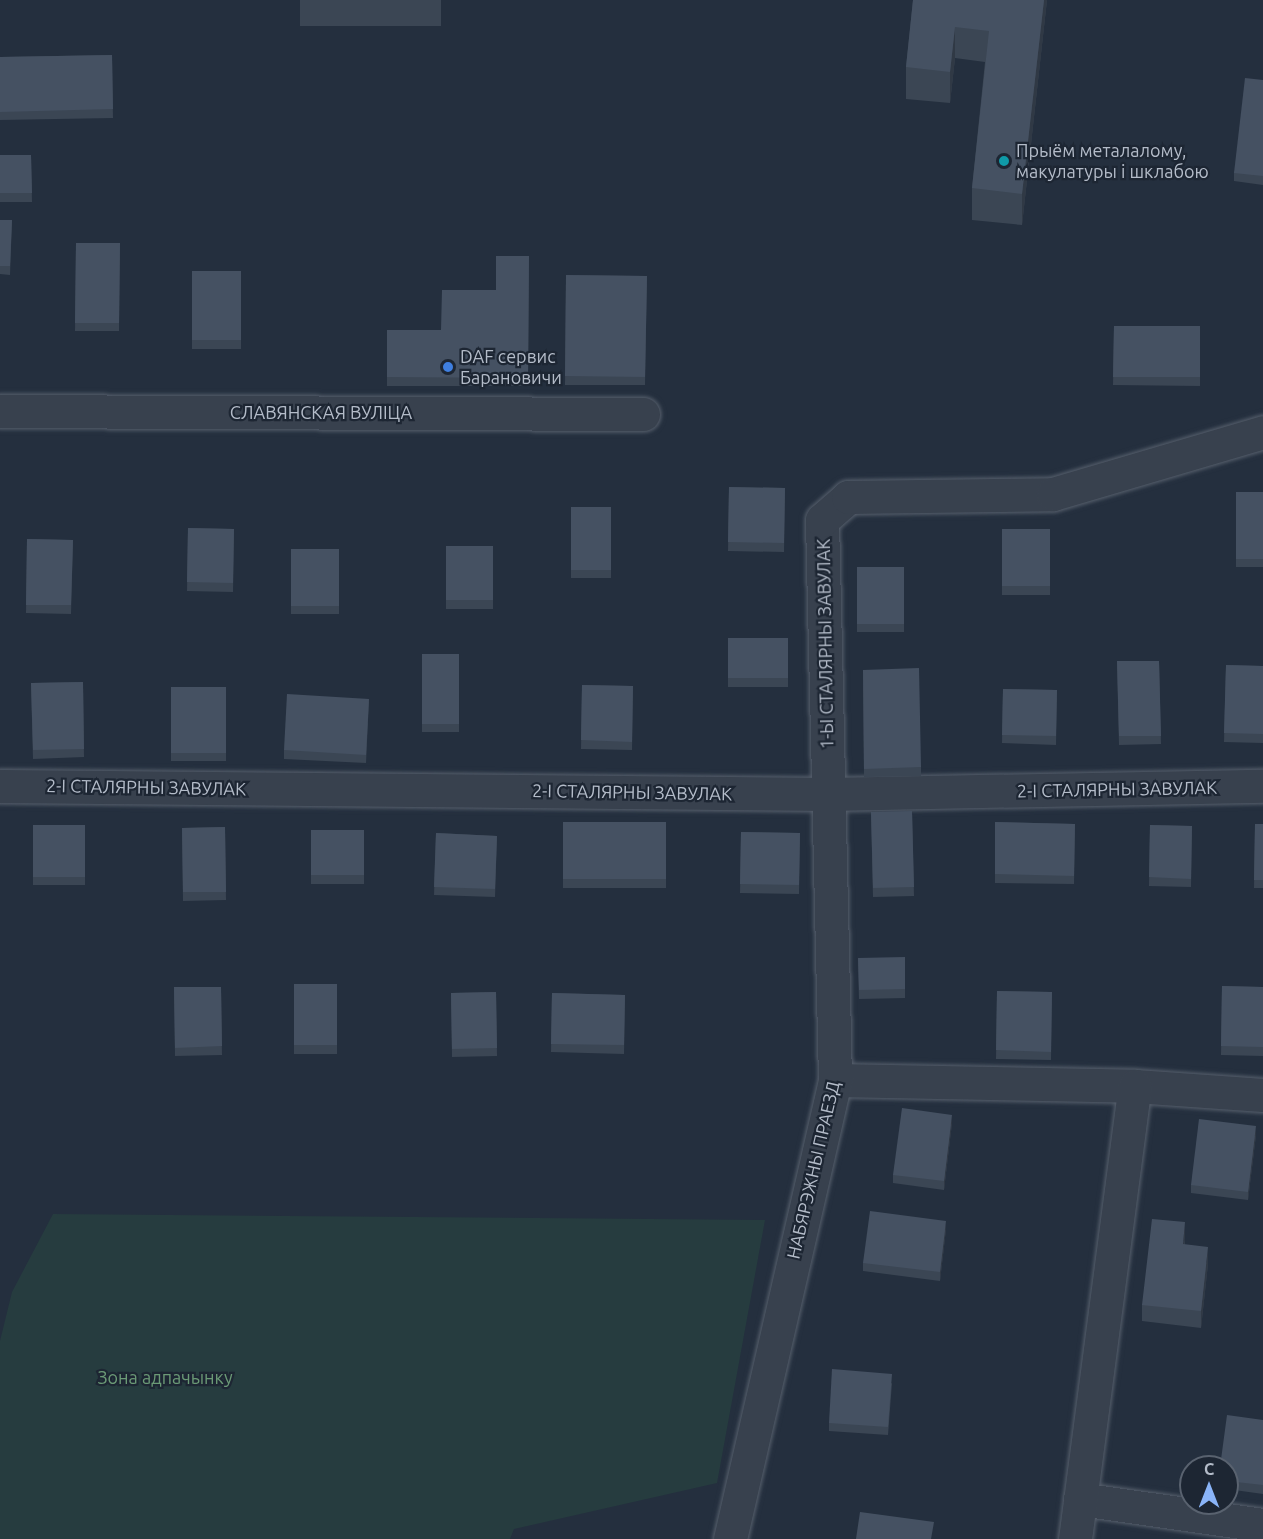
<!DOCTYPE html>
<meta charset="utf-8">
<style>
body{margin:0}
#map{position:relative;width:1263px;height:1539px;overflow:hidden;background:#242f3e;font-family:Ubuntu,sans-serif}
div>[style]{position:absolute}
.green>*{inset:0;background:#263c3f}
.roads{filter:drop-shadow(0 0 2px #565f6c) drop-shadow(0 0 2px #565f6c)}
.street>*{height:33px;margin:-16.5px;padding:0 16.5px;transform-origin:16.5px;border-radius:16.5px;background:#38414e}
.wall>*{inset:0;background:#3b4654}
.shaded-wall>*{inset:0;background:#303945}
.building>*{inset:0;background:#455162}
.dots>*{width:16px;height:16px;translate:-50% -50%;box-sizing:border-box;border:3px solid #1d2633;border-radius:50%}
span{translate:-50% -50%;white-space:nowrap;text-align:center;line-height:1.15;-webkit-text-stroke:4.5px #1d2633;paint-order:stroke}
.poi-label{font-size:18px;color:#b4bcc9}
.left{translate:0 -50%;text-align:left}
.street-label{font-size:18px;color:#b4bcc9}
.park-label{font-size:18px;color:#6b9a76}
.north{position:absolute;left:1179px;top:1455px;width:60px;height:60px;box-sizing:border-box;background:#1d2633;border:2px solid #59626f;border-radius:50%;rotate:0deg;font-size:16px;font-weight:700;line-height:24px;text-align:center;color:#b4bcc9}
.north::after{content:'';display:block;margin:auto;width:21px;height:27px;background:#8ab4f8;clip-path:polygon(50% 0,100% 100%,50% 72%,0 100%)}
</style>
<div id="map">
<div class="green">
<i style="clip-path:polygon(53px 1214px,765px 1220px,717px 1483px,514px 1529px,510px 1539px,0 1539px,0 1341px,12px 1292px)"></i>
</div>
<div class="roads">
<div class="street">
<i style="left:0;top:411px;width:643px;rotate:0.27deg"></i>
<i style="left:0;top:786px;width:828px;rotate:0.55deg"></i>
<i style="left:828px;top:794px;width:435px;rotate:-1.1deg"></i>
<i style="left:835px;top:1080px;width:300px;rotate:1.1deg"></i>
<i style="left:1135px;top:1086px;width:128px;rotate:4deg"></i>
<i style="left:1080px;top:1499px;width:185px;rotate:8.1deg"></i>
<i style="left:730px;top:1539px;width:471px;rotate:-77.1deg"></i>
<i style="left:835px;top:1080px;width:560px;rotate:-91.33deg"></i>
<i style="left:822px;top:520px;width:35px;rotate:-41deg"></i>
<i style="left:848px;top:497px;width:205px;rotate:-0.8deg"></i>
<i style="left:1053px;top:494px;width:219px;rotate:-16.4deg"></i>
<i style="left:1075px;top:1539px;width:457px;rotate:-82.5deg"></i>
</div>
</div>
<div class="wall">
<i style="clip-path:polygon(300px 0,441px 0,441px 26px,300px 26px)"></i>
<i style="clip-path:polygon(913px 0,1047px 0,1022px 225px,972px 220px,972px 188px,985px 62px,955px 58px,950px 103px,906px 99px,906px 67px)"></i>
<i style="clip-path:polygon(112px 55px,113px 118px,0 120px,0 57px)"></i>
<i style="clip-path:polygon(1263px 80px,1263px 185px,1234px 181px,1234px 173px)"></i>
<i style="clip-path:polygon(0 155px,31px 155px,32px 202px,0 202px)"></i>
<i style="clip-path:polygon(0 220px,12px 220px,10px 275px,0 274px)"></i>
<i style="clip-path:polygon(76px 243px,120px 243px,119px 331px,75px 331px)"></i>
<i style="clip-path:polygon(529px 256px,528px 386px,387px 386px,387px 330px,441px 330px,496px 290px)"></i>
<i style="clip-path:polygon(192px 271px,241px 271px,241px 349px,192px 349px)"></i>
<i style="clip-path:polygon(566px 275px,647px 276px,645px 385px,565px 385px)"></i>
<i style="clip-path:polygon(1114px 326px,1200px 326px,1200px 386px,1113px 385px)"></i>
<i style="clip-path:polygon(729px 487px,785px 488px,784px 552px,728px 551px)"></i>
<i style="clip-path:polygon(1236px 492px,1263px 492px,1263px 567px,1236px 567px)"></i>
<i style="clip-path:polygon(571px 507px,611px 507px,611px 578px,571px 578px)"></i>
<i style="clip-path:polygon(188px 528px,234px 529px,233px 592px,187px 591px)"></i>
<i style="clip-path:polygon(1002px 529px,1050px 529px,1050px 595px,1002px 595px)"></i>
<i style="clip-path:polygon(27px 539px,73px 540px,71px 614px,26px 613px)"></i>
<i style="clip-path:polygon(446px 546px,493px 546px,493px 609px,446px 609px)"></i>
<i style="clip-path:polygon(291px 549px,339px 549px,339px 614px,291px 614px)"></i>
<i style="clip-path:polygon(857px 567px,904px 567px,904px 632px,857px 632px)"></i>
<i style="clip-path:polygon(728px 638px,788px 638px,788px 687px,728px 687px)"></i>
<i style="clip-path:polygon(422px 654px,459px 654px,459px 732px,422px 732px)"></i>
<i style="clip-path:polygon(1117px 661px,1159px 661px,1161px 744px,1119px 745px)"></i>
<i style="clip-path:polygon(1226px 665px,1263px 666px,1263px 743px,1224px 742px)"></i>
<i style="clip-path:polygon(863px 670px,921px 767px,921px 776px,864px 777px)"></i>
<i style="clip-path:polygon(83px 682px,84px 757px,33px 759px,31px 683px)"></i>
<i style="clip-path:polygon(582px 685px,633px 686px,632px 750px,581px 749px)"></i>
<i style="clip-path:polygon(171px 687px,226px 687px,226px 761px,171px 761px)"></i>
<i style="clip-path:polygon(1003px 689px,1057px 690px,1056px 745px,1002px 743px)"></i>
<i style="clip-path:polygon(369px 699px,366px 763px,284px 759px,284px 750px)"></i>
<i style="clip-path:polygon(912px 811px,914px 896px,873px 897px,871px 812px)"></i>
<i style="clip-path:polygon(563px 822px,666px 822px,666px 888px,563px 888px)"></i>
<i style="clip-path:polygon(995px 822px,1075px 824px,1074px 884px,995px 883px)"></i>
<i style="clip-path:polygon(1255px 824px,1263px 824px,1263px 888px,1254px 888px)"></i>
<i style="clip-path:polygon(33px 825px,85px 825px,85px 885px,33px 885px)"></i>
<i style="clip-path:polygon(1150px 825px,1192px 826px,1191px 887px,1149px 886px)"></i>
<i style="clip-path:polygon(225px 827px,226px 900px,183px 901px,182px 828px)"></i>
<i style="clip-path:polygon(311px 830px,364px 830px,364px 884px,311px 884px)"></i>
<i style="clip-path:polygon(741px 832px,800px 833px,799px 894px,740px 893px)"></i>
<i style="clip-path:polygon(436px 833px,497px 836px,495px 897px,434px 895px)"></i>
<i style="clip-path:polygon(858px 958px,905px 989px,905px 998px,859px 999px)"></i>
<i style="clip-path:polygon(294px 984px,337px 984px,337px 1054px,294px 1054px)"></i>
<i style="clip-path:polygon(1222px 986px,1263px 987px,1263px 1056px,1221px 1055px)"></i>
<i style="clip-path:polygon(174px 987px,221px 987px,222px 1055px,175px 1056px)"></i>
<i style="clip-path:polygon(997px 991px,1052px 992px,1051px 1060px,996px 1059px)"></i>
<i style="clip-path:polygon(496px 992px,497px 1056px,452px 1057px,451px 993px)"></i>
<i style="clip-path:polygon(552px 993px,625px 995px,624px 1054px,551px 1052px)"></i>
<i style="clip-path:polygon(952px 1123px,944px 1190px,893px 1183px,893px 1175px)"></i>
<i style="clip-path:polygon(1256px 1135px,1248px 1200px,1191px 1193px,1191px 1185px)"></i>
<i style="clip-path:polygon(946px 1229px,940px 1281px,863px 1271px,863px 1263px)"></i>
<i style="clip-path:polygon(1185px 1239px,1185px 1245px,1208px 1264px,1201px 1328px,1142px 1321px,1142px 1305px)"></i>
<i style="clip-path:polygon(892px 1383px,888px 1435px,829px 1431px,829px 1423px)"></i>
<i style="clip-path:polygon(1263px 1420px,1263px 1494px,1227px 1489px,1227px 1467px)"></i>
</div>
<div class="shaded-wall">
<i style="clip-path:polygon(1044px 0,1047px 0,1022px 225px,1022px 194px)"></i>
<i style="clip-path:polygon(955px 27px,955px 58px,950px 103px,950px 72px)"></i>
<i style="clip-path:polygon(952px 1115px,952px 1123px,944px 1190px,944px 1181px)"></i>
<i style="clip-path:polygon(1256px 1126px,1256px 1135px,1248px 1200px,1248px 1192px)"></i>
<i style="clip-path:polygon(946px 1221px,946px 1229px,940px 1281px,940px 1272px)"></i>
<i style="clip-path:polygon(1185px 1222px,1185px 1239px,1183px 1261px,1183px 1244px)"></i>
<i style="clip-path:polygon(1208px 1247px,1208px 1264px,1201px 1328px,1201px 1311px)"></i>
</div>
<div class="building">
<i style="clip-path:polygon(913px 0,1044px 0,1022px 194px,972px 188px,989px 31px,955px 27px,950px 72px,906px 67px)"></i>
<i style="clip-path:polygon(112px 55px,113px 109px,0 112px,0 57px)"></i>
<i style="clip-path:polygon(1245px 78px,1263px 80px,1263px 176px,1234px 173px)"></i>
<i style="clip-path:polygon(0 155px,31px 155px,32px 193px,0 193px)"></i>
<i style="clip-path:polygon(0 220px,12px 220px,10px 266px,0 266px)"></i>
<i style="clip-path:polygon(76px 243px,120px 243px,119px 323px,75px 323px)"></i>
<i style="clip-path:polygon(496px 256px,529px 256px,528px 378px,387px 377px,387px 330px,441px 330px,442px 290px,496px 290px)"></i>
<i style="clip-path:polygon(192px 271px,241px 271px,241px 340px,192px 340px)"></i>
<i style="clip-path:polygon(566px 275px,647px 276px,645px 377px,565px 376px)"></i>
<i style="clip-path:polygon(1114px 326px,1200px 326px,1200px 377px,1113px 377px)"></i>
<i style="clip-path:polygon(729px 487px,785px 488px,784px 543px,728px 542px)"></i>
<i style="clip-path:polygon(1236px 492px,1263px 492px,1263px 559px,1236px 559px)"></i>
<i style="clip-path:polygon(571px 507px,611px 507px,611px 570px,571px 570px)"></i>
<i style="clip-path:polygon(188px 528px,234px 529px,233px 583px,187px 582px)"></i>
<i style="clip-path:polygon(1002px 529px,1050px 529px,1050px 586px,1002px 586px)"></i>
<i style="clip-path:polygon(27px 539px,73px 540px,71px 605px,26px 605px)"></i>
<i style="clip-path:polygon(446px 546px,493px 546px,493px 600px,446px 600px)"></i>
<i style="clip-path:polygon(291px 549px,339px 549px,339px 606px,291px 606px)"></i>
<i style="clip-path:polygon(857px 567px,904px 567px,904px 624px,857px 624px)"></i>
<i style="clip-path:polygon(728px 638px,788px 638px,788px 678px,728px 678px)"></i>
<i style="clip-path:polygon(422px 654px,459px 654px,459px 724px,422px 724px)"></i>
<i style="clip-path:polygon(1117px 661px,1159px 661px,1161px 736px,1119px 736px)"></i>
<i style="clip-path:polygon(1226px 665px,1263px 666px,1263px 734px,1224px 733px)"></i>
<i style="clip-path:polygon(919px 668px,921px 767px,864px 769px,863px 670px)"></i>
<i style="clip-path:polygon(83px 682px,84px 749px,33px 750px,31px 683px)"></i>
<i style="clip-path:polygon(582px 685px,633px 686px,632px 742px,581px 740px)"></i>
<i style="clip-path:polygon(171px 687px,226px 687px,226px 753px,171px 753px)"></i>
<i style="clip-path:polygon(1003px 689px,1057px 690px,1056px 736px,1002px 735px)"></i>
<i style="clip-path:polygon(287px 694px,369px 699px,366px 755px,284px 750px)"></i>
<i style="clip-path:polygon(912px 811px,914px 887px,873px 888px,871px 812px)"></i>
<i style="clip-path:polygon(563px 822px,666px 822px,666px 879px,563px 879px)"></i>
<i style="clip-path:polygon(995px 822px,1075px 824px,1074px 876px,995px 874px)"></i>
<i style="clip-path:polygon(1255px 824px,1263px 824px,1263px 880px,1254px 880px)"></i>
<i style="clip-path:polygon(33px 825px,85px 825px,85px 877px,33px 877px)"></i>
<i style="clip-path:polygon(1150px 825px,1192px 826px,1191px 879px,1149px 877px)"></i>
<i style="clip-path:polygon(225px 827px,226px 892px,183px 892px,182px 828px)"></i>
<i style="clip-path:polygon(311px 830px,364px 830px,364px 875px,311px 875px)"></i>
<i style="clip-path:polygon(741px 832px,800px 833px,799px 885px,740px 884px)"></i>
<i style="clip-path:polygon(436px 833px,497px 836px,495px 889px,434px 887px)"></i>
<i style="clip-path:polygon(905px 957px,905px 989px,859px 990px,858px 958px)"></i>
<i style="clip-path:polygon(294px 984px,337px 984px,337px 1045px,294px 1045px)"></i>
<i style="clip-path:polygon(1222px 986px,1263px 987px,1263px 1047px,1221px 1046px)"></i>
<i style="clip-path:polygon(174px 987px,221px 987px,222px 1046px,175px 1048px)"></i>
<i style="clip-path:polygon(997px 991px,1052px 992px,1051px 1052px,996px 1050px)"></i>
<i style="clip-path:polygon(496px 992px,497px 1048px,452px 1049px,451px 993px)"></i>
<i style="clip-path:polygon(552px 993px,625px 995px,624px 1045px,551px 1044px)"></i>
<i style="clip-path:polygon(902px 1108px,952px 1115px,944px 1181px,893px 1175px)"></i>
<i style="clip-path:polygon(1199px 1119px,1256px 1126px,1248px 1192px,1191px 1185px)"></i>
<i style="clip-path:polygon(870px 1211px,946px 1221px,940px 1272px,863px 1263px)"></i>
<i style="clip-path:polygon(1152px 1219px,1185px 1222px,1183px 1244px,1208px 1247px,1201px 1311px,1142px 1305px)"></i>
<i style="clip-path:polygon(832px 1369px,892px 1374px,888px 1427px,829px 1423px)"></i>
<i style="clip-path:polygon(1227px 1415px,1263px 1420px,1263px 1485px,1227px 1481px,1227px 1467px,1220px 1467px)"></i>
<i style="clip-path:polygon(860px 1512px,934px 1522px,931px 1539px,856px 1539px)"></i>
</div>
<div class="dots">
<i style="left:1004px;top:161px;background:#0f9aa8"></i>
<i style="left:448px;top:367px;background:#3f7fe0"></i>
</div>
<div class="poi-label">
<span class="left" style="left:1016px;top:161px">Прыём металалому,<br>макулатуры і шклабою</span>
<span class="left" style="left:460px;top:367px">DAF сервис<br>Барановичи</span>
</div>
<div class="street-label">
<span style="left:321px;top:412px">СЛАВЯНСКАЯ ВУЛІЦА</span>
<span style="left:825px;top:644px;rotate:-91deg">1-Ы СТАЛЯРНЫ ЗАВУЛАК</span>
<span style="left:146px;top:787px;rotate:1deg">2-І СТАЛЯРНЫ ЗАВУЛАК</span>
<span style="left:1117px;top:789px;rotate:-1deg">2-І СТАЛЯРНЫ ЗАВУЛАК</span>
<span style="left:632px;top:792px;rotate:1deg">2-І СТАЛЯРНЫ ЗАВУЛАК</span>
<span style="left:813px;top:1170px;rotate:-77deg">НАБЯРЭЖНЫ ПРАЕЗД</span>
</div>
<div class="park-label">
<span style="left:165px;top:1377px">Зона адпачынку</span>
</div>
<div class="north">С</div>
</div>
